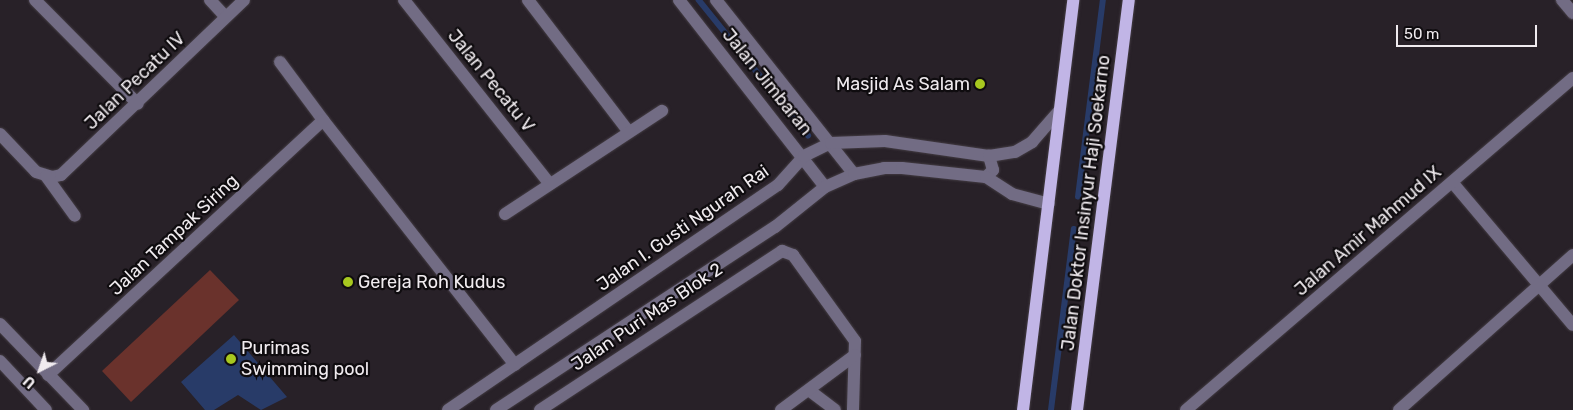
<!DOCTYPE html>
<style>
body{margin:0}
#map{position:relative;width:1573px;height:410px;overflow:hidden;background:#282128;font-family:Rubik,sans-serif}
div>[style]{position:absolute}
.green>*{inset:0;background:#6a322c}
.water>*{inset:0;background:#283b68}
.stream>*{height:5.5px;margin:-2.75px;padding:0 2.75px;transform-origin:2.75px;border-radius:2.75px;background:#283b68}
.roads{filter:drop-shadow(0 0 1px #443d44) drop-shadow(0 0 1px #443d44)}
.minor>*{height:12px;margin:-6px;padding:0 6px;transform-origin:6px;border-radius:6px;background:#726c84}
.major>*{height:12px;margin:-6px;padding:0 6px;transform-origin:6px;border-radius:6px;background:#c1b5e6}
.dots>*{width:14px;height:14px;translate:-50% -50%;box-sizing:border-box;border:2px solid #0f0c0f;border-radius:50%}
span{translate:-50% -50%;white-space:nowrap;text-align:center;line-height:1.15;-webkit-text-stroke:4.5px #0f0c0f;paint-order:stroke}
.street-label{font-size:18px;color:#f0ebef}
.poi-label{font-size:18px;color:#f0ebef}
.right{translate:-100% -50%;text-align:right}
.left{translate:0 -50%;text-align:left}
.north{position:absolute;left:15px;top:345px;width:50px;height:50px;-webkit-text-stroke:4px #0f0c0f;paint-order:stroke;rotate:221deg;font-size:14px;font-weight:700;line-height:20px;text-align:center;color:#f0ebef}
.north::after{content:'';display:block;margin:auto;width:18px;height:22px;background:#f0ebef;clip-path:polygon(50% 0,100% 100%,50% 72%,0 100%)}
.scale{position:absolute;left:1396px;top:25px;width:141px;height:22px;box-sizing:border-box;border:2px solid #f0ebef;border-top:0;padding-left:6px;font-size:15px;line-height:18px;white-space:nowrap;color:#f0ebef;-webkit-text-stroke:4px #0f0c0f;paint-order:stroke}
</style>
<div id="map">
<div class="green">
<i style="clip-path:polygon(210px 270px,239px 300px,131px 402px,102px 371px)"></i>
</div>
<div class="water">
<i style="clip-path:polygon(234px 335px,287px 397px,261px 410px,238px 395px,214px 410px,205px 410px,181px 382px)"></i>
</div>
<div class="stream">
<i style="left:699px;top:0;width:174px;rotate:51.1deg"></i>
<i style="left:1078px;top:197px;width:199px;rotate:-82.8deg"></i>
<i style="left:1051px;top:410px;width:182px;rotate:-82.8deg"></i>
</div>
<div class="roads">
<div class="minor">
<i style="left:35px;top:0;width:146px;rotate:45.3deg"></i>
<i style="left:210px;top:0;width:23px;rotate:47deg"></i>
<i style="left:404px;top:0;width:235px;rotate:51.6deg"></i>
<i style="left:528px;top:0;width:166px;rotate:52.6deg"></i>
<i style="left:679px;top:0;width:237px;rotate:52deg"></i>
<i style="left:716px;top:0;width:222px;rotate:51.6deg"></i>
<i style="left:1562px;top:0;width:17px;rotate:50deg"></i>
<i style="left:280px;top:62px;width:72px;rotate:53.4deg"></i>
<i style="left:0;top:134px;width:52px;rotate:46.5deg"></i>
<i style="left:36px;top:172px;width:17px;rotate:17deg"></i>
<i style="left:52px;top:177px;width:9px;rotate:-13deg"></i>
<i style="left:61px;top:175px;width:253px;rotate:-43.7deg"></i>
<i style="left:46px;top:176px;width:49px;rotate:54.1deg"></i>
<i style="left:986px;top:177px;width:10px;rotate:-45deg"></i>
<i style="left:993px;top:170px;width:15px;rotate:-106deg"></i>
<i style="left:1452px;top:182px;width:187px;rotate:49.8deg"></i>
<i style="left:505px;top:214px;width:188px;rotate:-33.3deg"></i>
<i style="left:0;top:324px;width:120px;rotate:46deg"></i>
<i style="left:0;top:361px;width:67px;rotate:46.8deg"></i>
<i style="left:48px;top:375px;width:375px;rotate:-42.8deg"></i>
<i style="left:323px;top:120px;width:311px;rotate:51.9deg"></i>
<i style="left:810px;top:391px;width:31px;rotate:37deg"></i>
<i style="left:448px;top:410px;width:399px;rotate:-34.3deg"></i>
<i style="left:778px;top:185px;width:39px;rotate:-48deg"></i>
<i style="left:804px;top:156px;width:30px;rotate:-26deg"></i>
<i style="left:831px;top:143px;width:54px;rotate:-2.1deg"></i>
<i style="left:885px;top:141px;width:105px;rotate:8.2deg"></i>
<i style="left:989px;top:156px;width:26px;rotate:-9deg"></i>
<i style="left:1015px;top:152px;width:20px;rotate:-30deg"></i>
<i style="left:1032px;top:142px;width:40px;rotate:-49deg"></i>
<i style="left:496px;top:410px;width:334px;rotate:-33.3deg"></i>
<i style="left:775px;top:227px;width:64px;rotate:-38.7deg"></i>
<i style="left:825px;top:187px;width:32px;rotate:-24deg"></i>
<i style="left:854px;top:174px;width:31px;rotate:-11deg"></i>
<i style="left:884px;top:168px;width:18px"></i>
<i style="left:902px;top:168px;width:84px;rotate:6.1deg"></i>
<i style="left:986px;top:177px;width:31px;rotate:33deg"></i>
<i style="left:1012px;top:194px;width:38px;rotate:15deg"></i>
<i style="left:540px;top:410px;width:290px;rotate:-33.3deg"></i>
<i style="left:782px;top:251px;width:12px;rotate:20deg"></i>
<i style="left:793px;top:255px;width:106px;rotate:54.2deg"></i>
<i style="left:855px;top:341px;width:69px;rotate:91.7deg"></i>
<i style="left:781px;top:410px;width:92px;rotate:-36.6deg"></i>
<i style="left:1186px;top:410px;width:510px;rotate:-40.63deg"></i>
<i style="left:1399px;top:410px;width:233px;rotate:-41.7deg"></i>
</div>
<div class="major">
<i style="left:1023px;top:410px;width:413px;rotate:-83deg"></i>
<i style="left:1077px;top:410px;width:413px;rotate:-82.8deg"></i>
</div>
</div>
<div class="dots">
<i style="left:980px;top:84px;background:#a7c81f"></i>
<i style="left:348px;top:282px;background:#a7c81f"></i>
<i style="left:231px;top:359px;background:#a7c81f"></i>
</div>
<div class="street-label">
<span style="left:135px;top:81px;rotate:-44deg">Jalan Pecatu IV</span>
<span style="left:491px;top:81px;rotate:51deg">Jalan Pecatu V</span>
<span style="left:767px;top:82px;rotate:51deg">Jalan Jimbaran</span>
<span style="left:1086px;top:203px;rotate:-83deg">Jalan Doktor Insinyur Haji Soekarno</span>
<span style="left:683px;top:228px;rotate:-35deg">Jalan I. Gusti Ngurah Rai</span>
<span style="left:1368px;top:231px;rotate:-41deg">Jalan Amir Mahmud IX</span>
<span style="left:174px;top:235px;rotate:-43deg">Jalan Tampak Siring</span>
<span style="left:647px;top:317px;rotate:-34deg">Jalan Puri Mas Blok 2</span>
</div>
<div class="poi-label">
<span class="right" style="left:970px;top:84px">Masjid As Salam</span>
<span class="left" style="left:358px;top:282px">Gereja Roh Kudus</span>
<span class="left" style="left:241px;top:359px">Purimas<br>Swimming pool</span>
</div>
<div class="north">U</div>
<div class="scale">50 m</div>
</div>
